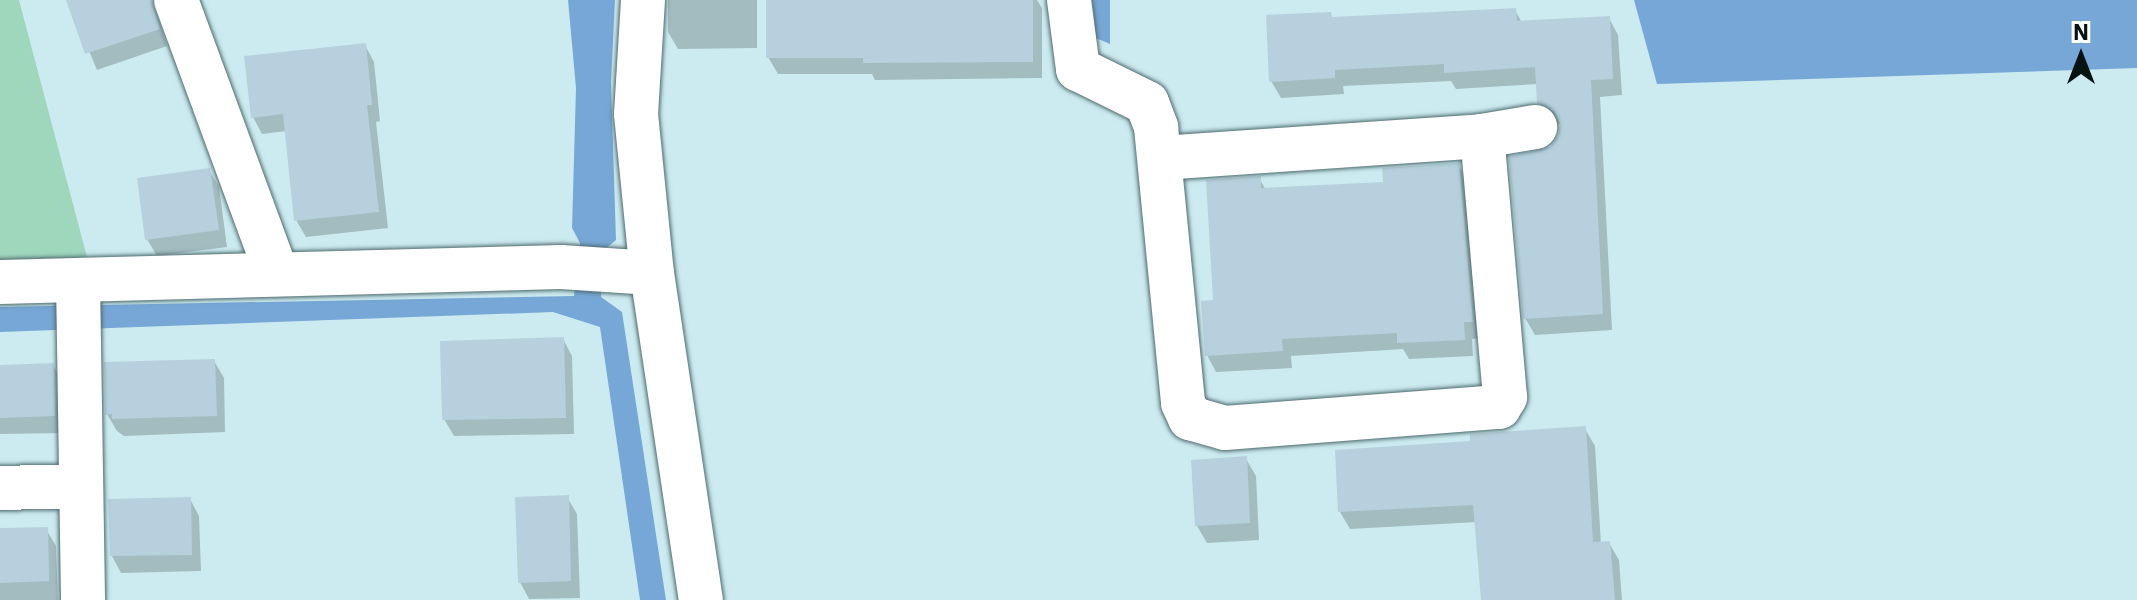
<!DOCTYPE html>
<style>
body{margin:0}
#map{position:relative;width:2137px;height:600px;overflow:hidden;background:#ccebf0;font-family:"IBM Plex Sans",sans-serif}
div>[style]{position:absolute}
.green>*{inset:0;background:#9fd7bd}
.water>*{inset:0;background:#77a7d7}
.shadow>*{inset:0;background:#0003}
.building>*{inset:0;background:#b6d1dd}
.roads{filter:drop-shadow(0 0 2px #4e6a6e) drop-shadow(0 0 2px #4e6a6e)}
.minor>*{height:44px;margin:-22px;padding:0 22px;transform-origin:22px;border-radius:22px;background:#fff}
span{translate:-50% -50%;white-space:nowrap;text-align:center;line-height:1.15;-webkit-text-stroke:6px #fff;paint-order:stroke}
.north{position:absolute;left:2041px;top:16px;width:80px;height:80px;-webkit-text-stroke:6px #fff;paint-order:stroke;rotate:0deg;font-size:22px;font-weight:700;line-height:32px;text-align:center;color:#071213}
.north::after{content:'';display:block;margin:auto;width:28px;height:36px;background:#071213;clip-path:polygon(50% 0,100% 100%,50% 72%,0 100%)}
</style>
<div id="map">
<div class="green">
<i style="clip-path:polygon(0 0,19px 0,87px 257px,0 262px)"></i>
</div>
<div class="water">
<i style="clip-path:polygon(568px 0,615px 0,611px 83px,616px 240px,603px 251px,601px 297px,622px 312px,666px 600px,640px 600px,600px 327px,553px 312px,0 332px,0 307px,574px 296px,580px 243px,572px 228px,576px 88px)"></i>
<i style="clip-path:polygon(1092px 0,1110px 0,1110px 44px,1096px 38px)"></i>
<i style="clip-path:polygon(1634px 0,2137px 0,2137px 68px,1657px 84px)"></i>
</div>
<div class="shadow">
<i style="clip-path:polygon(68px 0,152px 0,167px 46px,97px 70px)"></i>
<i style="clip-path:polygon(668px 0,757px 0,757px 48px,678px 49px,668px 32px)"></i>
<i style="clip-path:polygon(865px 0,1037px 0,1042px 8px,1042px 78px,875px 80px,872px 74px,778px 74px,768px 57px)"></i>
<i style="clip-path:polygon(1515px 10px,1522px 23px,1609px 18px,1618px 35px,1622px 95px,1600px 97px,1612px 330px,1535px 335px,1525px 318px,1551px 148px,1560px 137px,1561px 125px,1549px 120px,1539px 102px,1538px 84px,1456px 89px,1451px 81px,1343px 86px,1344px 94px,1281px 98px,1271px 81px,1333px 19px)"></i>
<i style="clip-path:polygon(365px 45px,374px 62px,380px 121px,376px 122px,388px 228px,306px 237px,296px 220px,287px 131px,262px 134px,253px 117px)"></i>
<i style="clip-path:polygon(1458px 165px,1468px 182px,1482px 338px,1472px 339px,1473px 356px,1409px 359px,1403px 349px,1291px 356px,1292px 368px,1216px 372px,1207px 355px,1215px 302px,1259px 178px,1266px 190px,1385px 183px)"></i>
<i style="clip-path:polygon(209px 170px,219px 187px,227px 247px,157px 256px,147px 239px)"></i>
<i style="clip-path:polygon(563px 339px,572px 356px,574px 434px,454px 436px,444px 419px)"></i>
<i style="clip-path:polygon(214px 361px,224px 378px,225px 432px,124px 436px,117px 431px,107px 414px)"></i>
<i style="clip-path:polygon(53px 365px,63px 382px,64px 433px,0 434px,0 367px)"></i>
<i style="clip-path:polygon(1585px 429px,1595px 446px,1601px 544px,1609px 543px,1619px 560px,1622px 600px,1483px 600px,1477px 522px,1350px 529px,1340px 512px,1472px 443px)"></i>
<i style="clip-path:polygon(1246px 459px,1256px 476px,1259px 540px,1207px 543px,1197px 526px)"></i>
<i style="clip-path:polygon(567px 497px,577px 514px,580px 598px,529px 599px,520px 582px)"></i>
<i style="clip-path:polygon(190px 499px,199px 516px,201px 571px,121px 573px,112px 556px)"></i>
<i style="clip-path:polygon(46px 529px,56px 546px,58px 600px,0 600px,0 530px)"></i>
</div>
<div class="building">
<i style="clip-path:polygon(66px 0,152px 0,160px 29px,85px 54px)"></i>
<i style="clip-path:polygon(766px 0,1033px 0,1033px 62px,863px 63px,863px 58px,766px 58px)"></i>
<i style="clip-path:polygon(1516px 8px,1517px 21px,1610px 16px,1613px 79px,1591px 80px,1603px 314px,1523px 319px,1509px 157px,1550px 147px,1558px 136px,1560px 124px,1554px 111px,1537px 103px,1535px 67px,1444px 73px,1444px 64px,1335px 70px,1335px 78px,1269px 82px,1266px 15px,1331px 12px,1332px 17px)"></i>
<i style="clip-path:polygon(366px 43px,372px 105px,367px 105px,379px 212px,294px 221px,283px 114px,251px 118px,244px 56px)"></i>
<i style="clip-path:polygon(1459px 163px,1473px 322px,1464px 322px,1465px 340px,1397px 343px,1397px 333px,1282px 339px,1283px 351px,1205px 356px,1201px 301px,1213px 300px,1206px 180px,1261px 176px,1261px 188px,1383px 182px,1382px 168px)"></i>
<i style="clip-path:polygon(210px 168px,219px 230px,145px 240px,137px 178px)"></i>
<i style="clip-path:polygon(564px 337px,566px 418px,442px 420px,440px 341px)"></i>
<i style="clip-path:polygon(215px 359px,217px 416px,112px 419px,112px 414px,105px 415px,104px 362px)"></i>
<i style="clip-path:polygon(54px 363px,55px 416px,0 418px,0 365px)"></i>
<i style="clip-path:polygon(1586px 426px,1593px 542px,1610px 541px,1615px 600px,1481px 600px,1473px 505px,1338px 512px,1335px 450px,1470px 441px,1470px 434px)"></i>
<i style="clip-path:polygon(1247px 456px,1250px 523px,1195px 526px,1191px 460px)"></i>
<i style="clip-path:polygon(569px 495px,571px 581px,518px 583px,515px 497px)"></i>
<i style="clip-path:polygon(191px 497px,192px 555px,110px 556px,108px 499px)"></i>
<i style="clip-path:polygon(48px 527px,49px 581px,0 583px,0 528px)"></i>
</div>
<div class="roads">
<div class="minor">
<i style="left:176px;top:0;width:292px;rotate:69.8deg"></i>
<i style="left:643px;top:0;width:114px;rotate:93.5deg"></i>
<i style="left:636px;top:114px;width:160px;rotate:84.3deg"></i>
<i style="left:652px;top:273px;width:331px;rotate:81.5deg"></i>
<i style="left:1069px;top:0;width:70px;rotate:82.6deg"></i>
<i style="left:1078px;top:69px;width:77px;rotate:26.2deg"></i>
<i style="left:1147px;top:103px;width:26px;rotate:69deg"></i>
<i style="left:1156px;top:127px;width:277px;rotate:84.4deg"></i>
<i style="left:1183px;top:403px;width:17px;rotate:65deg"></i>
<i style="left:1190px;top:418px;width:36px;rotate:16deg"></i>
<i style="left:1225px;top:428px;width:275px;rotate:-4.4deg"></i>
<i style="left:1499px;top:407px;width:12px;rotate:-59deg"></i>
<i style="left:1505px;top:397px;width:262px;rotate:-95deg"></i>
<i style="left:1161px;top:158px;width:322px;rotate:-3.9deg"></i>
<i style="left:1482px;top:136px;width:54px;rotate:-9.6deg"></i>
<i style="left:78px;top:280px;width:320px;rotate:89.1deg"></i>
<i style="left:0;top:282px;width:561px;rotate:-1.53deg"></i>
<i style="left:561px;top:267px;width:91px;rotate:3.8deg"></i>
<i style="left:0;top:488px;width:81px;rotate:-1.4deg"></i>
</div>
</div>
<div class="north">N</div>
</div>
